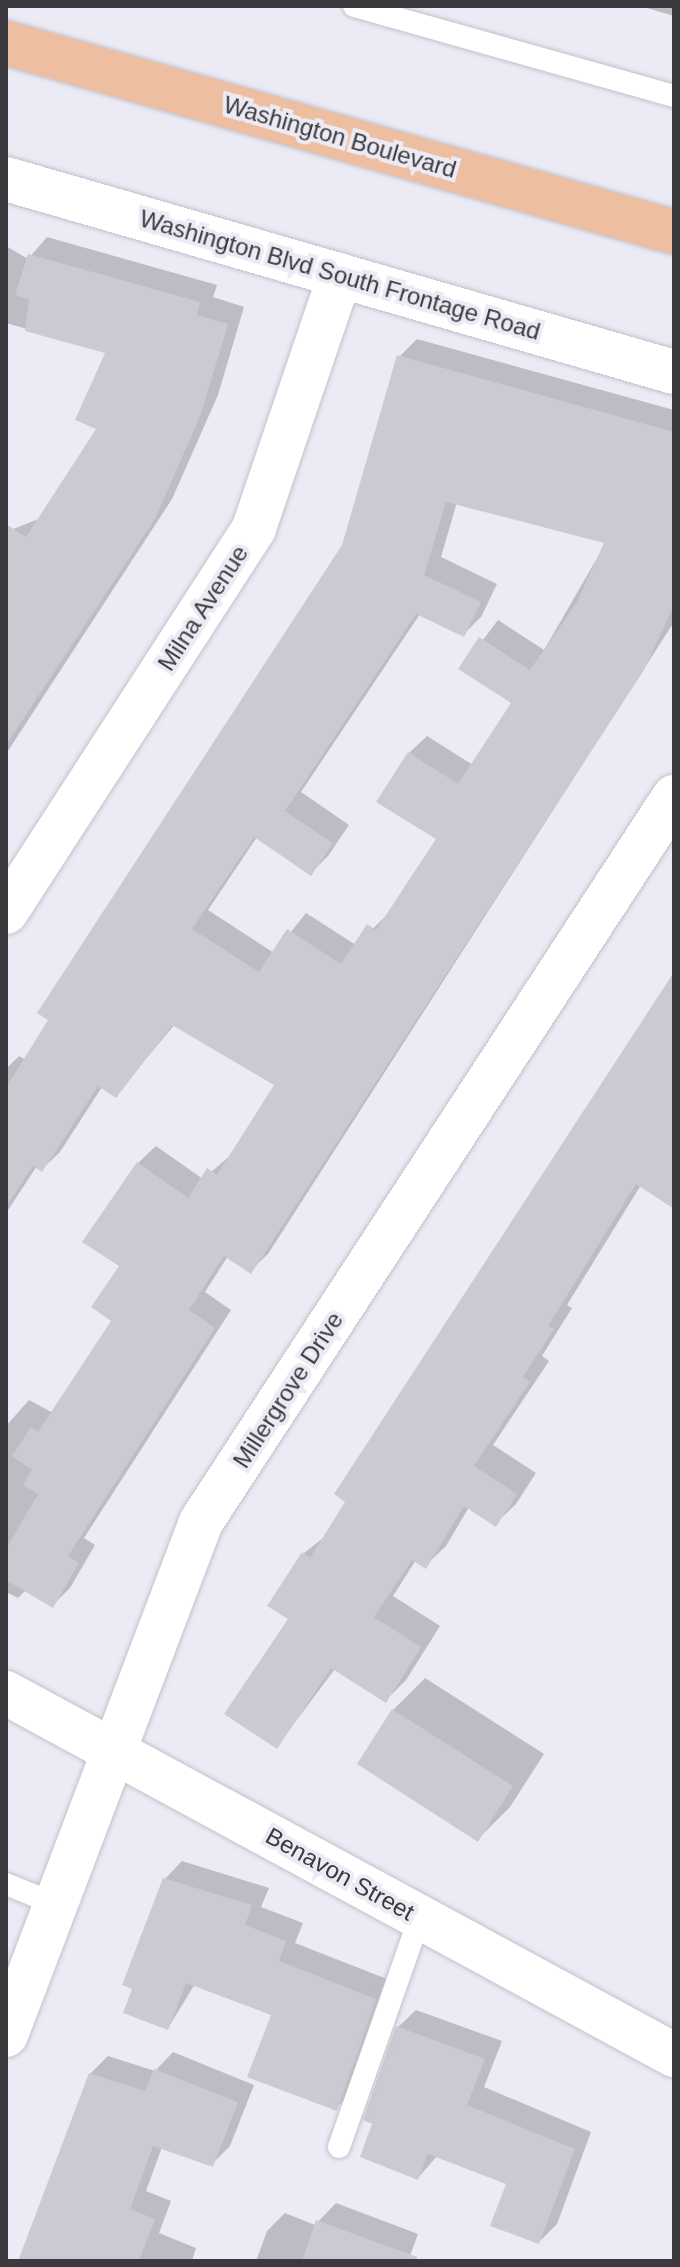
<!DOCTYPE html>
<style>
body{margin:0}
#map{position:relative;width:680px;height:2267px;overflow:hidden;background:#ecebf5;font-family:Arial,sans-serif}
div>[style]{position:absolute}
.shadow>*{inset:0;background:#0003}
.building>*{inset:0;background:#cbcad3}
.roads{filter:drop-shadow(0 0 2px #c2c1cb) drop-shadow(0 0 2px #c2c1cb)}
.service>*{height:22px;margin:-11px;padding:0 11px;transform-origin:11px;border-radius:11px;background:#fff}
.minor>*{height:44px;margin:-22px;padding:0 22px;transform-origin:22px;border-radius:22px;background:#fff}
.primary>*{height:44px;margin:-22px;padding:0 22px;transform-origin:22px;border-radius:22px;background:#eebea1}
span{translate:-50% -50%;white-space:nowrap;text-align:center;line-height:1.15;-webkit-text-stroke:8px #ecebf5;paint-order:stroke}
.street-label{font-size:24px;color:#3b3b3f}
.frame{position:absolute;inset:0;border:8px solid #3b3b3f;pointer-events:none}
</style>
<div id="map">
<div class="shadow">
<i style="clip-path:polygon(640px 6px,674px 6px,674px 16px)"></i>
<i style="clip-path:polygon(47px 237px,217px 285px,213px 297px,244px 307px,218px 395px,172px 499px,6px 754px,6px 532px,41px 518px,99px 428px,108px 352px,6px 323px,6px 246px,28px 259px)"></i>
<i style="clip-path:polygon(evenodd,417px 339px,674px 410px,674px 622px,268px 1254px,250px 1271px,228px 1256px,205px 1292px,231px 1310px,84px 1538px,95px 1545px,70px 1588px,53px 1605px,26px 1590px,18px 1598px,6px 1592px,6px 1426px,29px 1400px,53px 1413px,114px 1320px,138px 1163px,156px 1146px,203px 1179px,231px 1155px,277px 1084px,175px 1024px,116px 1095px,102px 1087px,60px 1152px,42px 1169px,37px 1166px,6px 1213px,6px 1069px,19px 1056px,26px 1060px,344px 546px,399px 357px,417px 339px,457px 502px,607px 541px,544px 650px,498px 620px,461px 669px,514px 702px,473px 765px,427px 736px,409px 753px,439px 839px,391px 911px,356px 945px,306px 913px,274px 953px,208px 910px,257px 837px,311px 873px,328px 856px,349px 825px,301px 792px,420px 614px,463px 635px,481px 617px,497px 584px,441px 557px,457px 502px)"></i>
<i style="clip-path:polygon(674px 979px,674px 1207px,641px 1185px,567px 1305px,572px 1308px,542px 1356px,549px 1361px,493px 1445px,536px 1473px,516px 1504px,495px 1524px,469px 1507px,446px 1546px,425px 1566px,416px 1560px,393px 1596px,440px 1626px,406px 1680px,386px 1700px,335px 1669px,277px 1746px,304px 1553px,327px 1535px)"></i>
<i style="clip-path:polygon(425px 1678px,544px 1754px,510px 1807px,478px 1839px,393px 1710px)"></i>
<i style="clip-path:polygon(182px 1861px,269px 1888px,261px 1907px,303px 1923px,295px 1943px,392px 1981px,354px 2091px,336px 2108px,273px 2014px,195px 1984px,168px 2028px,165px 1879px)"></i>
<i style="clip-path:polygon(416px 2010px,502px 2041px,484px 2087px,591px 2132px,557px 2224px,539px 2242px,508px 2183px,437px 2156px,418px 2178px,375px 2123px,398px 2027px)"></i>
<i style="clip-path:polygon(173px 2052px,254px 2085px,230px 2146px,212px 2164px,162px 2147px,146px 2191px,171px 2201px,159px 2233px,196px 2248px,192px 2261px,19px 2261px,90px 2074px,108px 2056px,155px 2071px)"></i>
<i style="clip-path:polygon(336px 2203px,418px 2234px,410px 2256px,422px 2261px,256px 2261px,267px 2231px,285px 2213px,315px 2225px)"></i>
</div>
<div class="building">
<i style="clip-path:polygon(28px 254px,200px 302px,197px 315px,228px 324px,201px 414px,155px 519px,6px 745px,6px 524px,26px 537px,96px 429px,75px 420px,105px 353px,25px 331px,29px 299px,15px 295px)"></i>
<i style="clip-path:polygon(evenodd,397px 355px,674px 432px,674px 605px,644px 670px,251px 1274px,224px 1256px,189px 1310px,215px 1328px,68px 1556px,79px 1563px,53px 1608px,6px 1580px,6px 1549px,38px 1494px,23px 1485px,32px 1470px,12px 1456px,31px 1427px,38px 1432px,111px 1321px,91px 1307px,119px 1266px,82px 1242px,137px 1162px,188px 1198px,207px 1168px,217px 1175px,274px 1085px,172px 1025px,116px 1098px,98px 1086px,42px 1172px,33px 1166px,6px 1207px,6px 1088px,48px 1020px,37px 1013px,342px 545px,397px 355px,446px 502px,604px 543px,577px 602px,530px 670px,479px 637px,458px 669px,511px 703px,458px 784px,408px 752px,376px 802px,436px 839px,376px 930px,367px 924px,341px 964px,287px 929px,259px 972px,192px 929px,254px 837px,311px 876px,333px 843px,285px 811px,416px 614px,464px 637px,481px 602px,424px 575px,446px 502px)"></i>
<i style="clip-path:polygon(674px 972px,674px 1209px,636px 1184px,548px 1326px,554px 1329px,523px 1377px,530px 1382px,474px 1466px,517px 1494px,496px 1527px,464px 1506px,426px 1569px,412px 1560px,374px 1617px,421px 1647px,386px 1703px,331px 1668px,277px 1749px,224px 1714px,288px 1619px,267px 1606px,302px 1552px,310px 1558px,345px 1502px,334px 1494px)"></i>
<i style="clip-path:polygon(392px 1709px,513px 1786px,478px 1842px,357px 1764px)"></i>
<i style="clip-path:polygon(163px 1878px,252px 1905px,245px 1925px,286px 1941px,279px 1961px,376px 1999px,337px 2111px,247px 2077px,271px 2015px,186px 1983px,168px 2030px,123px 2013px,132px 1989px,122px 1985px)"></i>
<i style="clip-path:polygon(396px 2026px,485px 2059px,467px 2105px,575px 2149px,539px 2244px,490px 2226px,506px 2184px,428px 2154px,418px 2180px,360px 2157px,372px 2124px,363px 2120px)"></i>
<i style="clip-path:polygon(154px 2069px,238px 2102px,213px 2167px,153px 2146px,130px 2209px,155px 2219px,139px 2261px,18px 2261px,89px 2073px,145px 2091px)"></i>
<i style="clip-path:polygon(316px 2220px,417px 2257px,417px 2261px,302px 2261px)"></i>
</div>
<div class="roads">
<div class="service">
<i style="left:354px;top:6px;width:332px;rotate:15.7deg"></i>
<i style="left:6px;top:1884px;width:53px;rotate:22.2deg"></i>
<i style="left:339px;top:2147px;width:244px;rotate:-70.6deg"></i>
</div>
<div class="minor">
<i style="left:6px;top:179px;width:695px;rotate:16.12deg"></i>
<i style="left:6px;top:912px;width:457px;rotate:-57.1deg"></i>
<i style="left:254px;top:528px;width:267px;rotate:-71.2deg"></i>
<i style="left:6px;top:1693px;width:760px;rotate:28.45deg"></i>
<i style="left:6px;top:2035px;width:549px;rotate:-69.19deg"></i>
<i style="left:201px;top:1522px;width:866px;rotate:-56.88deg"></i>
</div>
<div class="primary">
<i style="left:6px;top:43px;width:694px;rotate:15.8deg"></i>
</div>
</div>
<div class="street-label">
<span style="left:340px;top:137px;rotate:16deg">Washington Boulevard</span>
<span style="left:340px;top:275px;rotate:16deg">Washington Blvd South Frontage Road</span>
<span style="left:203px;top:608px;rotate:-57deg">Milna Avenue</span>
<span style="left:288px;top:1390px;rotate:-57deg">Millergrove Drive</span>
<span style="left:340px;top:1874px;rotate:29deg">Benavon Street</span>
</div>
<div class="frame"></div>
</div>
